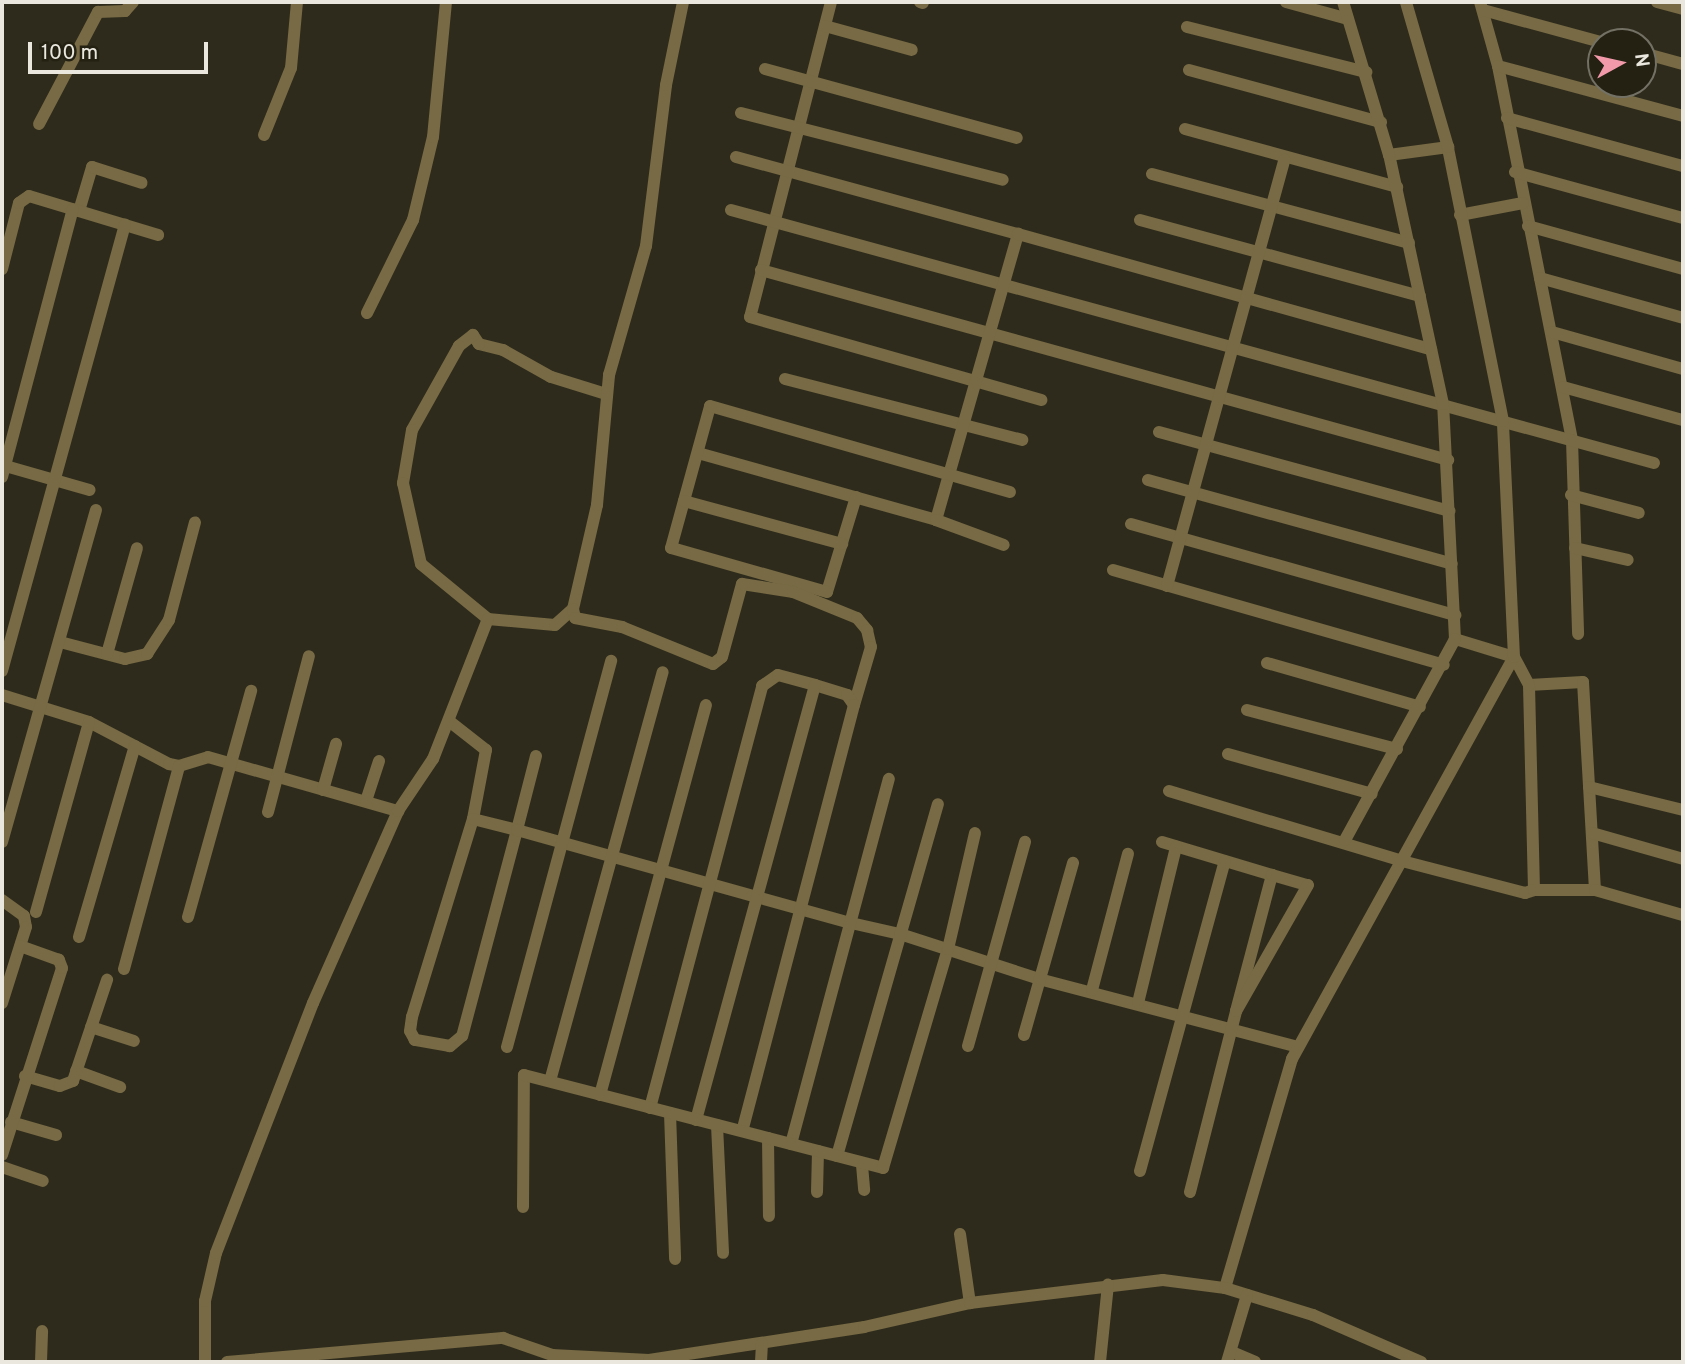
<!DOCTYPE html>
<style>
body{margin:0}
#map{position:relative;width:1685px;height:1364px;overflow:hidden;background:#2e2b1c;font-family:Overpass,sans-serif}
div>[style]{position:absolute}
.minor>*{height:12px;margin:-6px;padding:0 6px;transform-origin:6px;border-radius:6px;background:#776a44}
span{translate:-50% -50%;white-space:nowrap;text-align:center;line-height:1.15;-webkit-text-stroke:7px #242113;paint-order:stroke}
.frame{position:absolute;inset:0;border:4px solid #e9e7de;pointer-events:none}
.north{position:absolute;left:1587px;top:28px;width:70px;height:70px;box-sizing:border-box;background:#242113;border:2px solid #737064;border-radius:50%;rotate:82deg;font-size:19px;font-weight:700;line-height:28px;text-align:center;color:#e9e7de}
.north::after{content:'';display:block;margin:auto;width:24px;height:32px;background:#f39aaa;clip-path:polygon(50% 0,100% 100%,50% 72%,0 100%)}
.scale{position:absolute;left:28px;top:42px;width:180px;height:32px;box-sizing:border-box;border:4px solid #e9e7de;border-top:0;padding-left:9px;font-size:21px;line-height:24px;white-space:nowrap;color:#e9e7de;-webkit-text-stroke:5px #242113;paint-order:stroke}
</style>
<div id="map">
<div class="minor">
<i style="left:831px;top:2px;width:325px;rotate:104.4deg"></i>
<i style="left:750px;top:317px;width:303px;rotate:15.9deg"></i>
<i style="left:920px;top:2px;width:3px;rotate:18deg"></i>
<i style="left:1286px;top:2px;width:64px;rotate:15.3deg"></i>
<i style="left:1480px;top:2px;width:66px;rotate:74.3deg"></i>
<i style="left:1498px;top:66px;width:381px;rotate:78.8deg"></i>
<i style="left:1572px;top:440px;width:194px;rotate:88.2deg"></i>
<i style="left:1657px;top:2px;width:27px;rotate:15deg"></i>
<i style="left:1483px;top:10px;width:122px;rotate:15.2deg"></i>
<i style="left:825px;top:26px;width:90px;rotate:15.4deg"></i>
<i style="left:1187px;top:27px;width:185px;rotate:14.1deg"></i>
<i style="left:1643px;top:53px;width:41px;rotate:15.4deg"></i>
<i style="left:1498px;top:66px;width:192px;rotate:15.1deg"></i>
<i style="left:765px;top:69px;width:261px;rotate:15.3deg"></i>
<i style="left:1189px;top:70px;width:199px;rotate:15.2deg"></i>
<i style="left:741px;top:113px;width:270px;rotate:14.3deg"></i>
<i style="left:1507px;top:118px;width:182px;rotate:15.3deg"></i>
<i style="left:39px;top:124px;width:127px;rotate:-62.2deg"></i>
<i style="left:98px;top:12px;width:27px;rotate:-2deg"></i>
<i style="left:125px;top:11px;width:12px;rotate:-48deg"></i>
<i style="left:1185px;top:129px;width:220px;rotate:15.3deg"></i>
<i style="left:264px;top:135px;width:72px;rotate:-68.1deg"></i>
<i style="left:291px;top:68px;width:66px;rotate:-84.8deg"></i>
<i style="left:1389px;top:155px;width:60px;rotate:-7.7deg"></i>
<i style="left:736px;top:157px;width:292px;rotate:15.3deg"></i>
<i style="left:1515px;top:172px;width:174px;rotate:15.3deg"></i>
<i style="left:1152px;top:174px;width:266px;rotate:15deg"></i>
<i style="left:731px;top:210px;width:957px;rotate:15.33deg"></i>
<i style="left:79px;top:211px;width:46px;rotate:-73.5deg"></i>
<i style="left:92px;top:167px;width:52px;rotate:17.7deg"></i>
<i style="left:1460px;top:215px;width:64px;rotate:-10.8deg"></i>
<i style="left:1140px;top:220px;width:290px;rotate:15.2deg"></i>
<i style="left:1528px;top:226px;width:161px;rotate:15.5deg"></i>
<i style="left:2px;top:269px;width:68px;rotate:-75.6deg"></i>
<i style="left:19px;top:203px;width:12px;rotate:-35deg"></i>
<i style="left:29px;top:196px;width:135px;rotate:16.8deg"></i>
<i style="left:761px;top:270px;width:713px;rotate:15.46deg"></i>
<i style="left:1540px;top:278px;width:148px;rotate:15.6deg"></i>
<i style="left:367px;top:313px;width:104px;rotate:-63.7deg"></i>
<i style="left:413px;top:220px;width:85px;rotate:-76.5deg"></i>
<i style="left:433px;top:137px;width:136px;rotate:-84.5deg"></i>
<i style="left:1552px;top:332px;width:136px;rotate:15.8deg"></i>
<i style="left:785px;top:379px;width:245px;rotate:14.4deg"></i>
<i style="left:1563px;top:387px;width:124px;rotate:15.4deg"></i>
<i style="left:606px;top:394px;width:58px;rotate:-162.8deg"></i>
<i style="left:551px;top:377px;width:55px;rotate:-150.6deg"></i>
<i style="left:503px;top:350px;width:25px;rotate:-166deg"></i>
<i style="left:479px;top:344px;width:11px;rotate:-124deg"></i>
<i style="left:473px;top:335px;width:18px;rotate:142deg"></i>
<i style="left:459px;top:346px;width:96px;rotate:119.2deg"></i>
<i style="left:412px;top:430px;width:54px;rotate:99.6deg"></i>
<i style="left:403px;top:483px;width:83px;rotate:77.5deg"></i>
<i style="left:421px;top:564px;width:87px;rotate:39.4deg"></i>
<i style="left:488px;top:619px;width:67px;rotate:5.1deg"></i>
<i style="left:555px;top:625px;width:24px;rotate:-42deg"></i>
<i style="left:573px;top:609px;width:107px;rotate:-77deg"></i>
<i style="left:597px;top:505px;width:131px;rotate:-84.7deg"></i>
<i style="left:609px;top:375px;width:134px;rotate:-74deg"></i>
<i style="left:646px;top:246px;width:162px;rotate:-82.9deg"></i>
<i style="left:666px;top:85px;width:85px;rotate:-78.4deg"></i>
<i style="left:1159px;top:432px;width:301px;rotate:15.2deg"></i>
<i style="left:698px;top:453px;width:247px;rotate:15.7deg"></i>
<i style="left:936px;top:520px;width:298px;rotate:-74deg"></i>
<i style="left:1018px;top:234px;width:429px;rotate:15.6deg"></i>
<i style="left:2px;top:465px;width:91px;rotate:15.9deg"></i>
<i style="left:2px;top:477px;width:277px;rotate:-75.2deg"></i>
<i style="left:1148px;top:480px;width:315px;rotate:15.4deg"></i>
<i style="left:1571px;top:495px;width:70px;rotate:14.8deg"></i>
<i style="left:856px;top:497px;width:99px;rotate:107deg"></i>
<i style="left:827px;top:592px;width:162px;rotate:-164.2deg"></i>
<i style="left:671px;top:548px;width:147px;rotate:-74.6deg"></i>
<i style="left:710px;top:406px;width:312px;rotate:16deg"></i>
<i style="left:684px;top:501px;width:164px;rotate:15.2deg"></i>
<i style="left:936px;top:520px;width:72px;rotate:20.2deg"></i>
<i style="left:1131px;top:524px;width:337px;rotate:15.7deg"></i>
<i style="left:1575px;top:548px;width:54px;rotate:12.8deg"></i>
<i style="left:1113px;top:570px;width:344px;rotate:16deg"></i>
<i style="left:1167px;top:586px;width:442px;rotate:-74.6deg"></i>
<i style="left:573px;top:609px;width:9px;rotate:77deg"></i>
<i style="left:575px;top:618px;width:48px;rotate:10.8deg"></i>
<i style="left:622px;top:627px;width:98px;rotate:22.1deg"></i>
<i style="left:713px;top:664px;width:11px;rotate:-38deg"></i>
<i style="left:722px;top:657px;width:76px;rotate:-74.7deg"></i>
<i style="left:742px;top:584px;width:52px;rotate:8.9deg"></i>
<i style="left:793px;top:592px;width:69px;rotate:22.1deg"></i>
<i style="left:857px;top:618px;width:16px;rotate:50deg"></i>
<i style="left:867px;top:630px;width:17px;rotate:77deg"></i>
<i style="left:871px;top:647px;width:60px;rotate:106.3deg"></i>
<i style="left:60px;top:642px;width:67px;rotate:14.7deg"></i>
<i style="left:125px;top:659px;width:23px;rotate:-13deg"></i>
<i style="left:147px;top:654px;width:40px;rotate:-57.1deg"></i>
<i style="left:169px;top:620px;width:101px;rotate:-75.1deg"></i>
<i style="left:107px;top:654px;width:110px;rotate:-74.2deg"></i>
<i style="left:1267px;top:663px;width:159px;rotate:16deg"></i>
<i style="left:2px;top:671px;width:463px;rotate:-74.6deg"></i>
<i style="left:1529px;top:685px;width:54px;rotate:-3.2deg"></i>
<i style="left:1583px;top:682px;width:208px;rotate:86.7deg"></i>
<i style="left:2px;top:695px;width:91px;rotate:17.2deg"></i>
<i style="left:89px;top:722px;width:90px;rotate:27.7deg"></i>
<i style="left:169px;top:764px;width:10px;rotate:11deg"></i>
<i style="left:179px;top:766px;width:30px;rotate:-17deg"></i>
<i style="left:208px;top:757px;width:198px;rotate:15.9deg"></i>
<i style="left:1247px;top:710px;width:155px;rotate:14.6deg"></i>
<i style="left:449px;top:721px;width:47px;rotate:38.1deg"></i>
<i style="left:486px;top:750px;width:70px;rotate:100.7deg"></i>
<i style="left:1228px;top:754px;width:149px;rotate:15.5deg"></i>
<i style="left:536px;top:756px;width:76px;rotate:104.4deg"></i>
<i style="left:517px;top:830px;width:213px;rotate:104.9deg"></i>
<i style="left:462px;top:1036px;width:16px;rotate:140deg"></i>
<i style="left:450px;top:1046px;width:36px;rotate:-170deg"></i>
<i style="left:415px;top:1040px;width:10px;rotate:-119deg"></i>
<i style="left:410px;top:1031px;width:14px;rotate:-82deg"></i>
<i style="left:412px;top:1017px;width:207px;rotate:-72.9deg"></i>
<i style="left:473px;top:819px;width:45px;rotate:14deg"></i>
<i style="left:517px;top:830px;width:347px;rotate:15.6deg"></i>
<i style="left:851px;top:923px;width:50px;rotate:12.7deg"></i>
<i style="left:900px;top:934px;width:146px;rotate:17.9deg"></i>
<i style="left:1039px;top:979px;width:268px;rotate:14.7deg"></i>
<i style="left:1589px;top:787px;width:97px;rotate:13.7deg"></i>
<i style="left:323px;top:790px;width:48px;rotate:-74.2deg"></i>
<i style="left:1169px;top:791px;width:243px;rotate:16.7deg"></i>
<i style="left:1402px;top:861px;width:127px;rotate:14.6deg"></i>
<i style="left:1525px;top:893px;width:9px;rotate:-18deg"></i>
<i style="left:1534px;top:890px;width:205px;rotate:-91.4deg"></i>
<i style="left:1529px;top:685px;width:32px;rotate:-118deg"></i>
<i style="left:1514px;top:657px;width:62px;rotate:-163deg"></i>
<i style="left:1455px;top:639px;width:235px;rotate:-92.9deg"></i>
<i style="left:1443px;top:404px;width:255px;rotate:-102.2deg"></i>
<i style="left:1389px;top:155px;width:160px;rotate:-106.7deg"></i>
<i style="left:366px;top:801px;width:42px;rotate:-72deg"></i>
<i style="left:268px;top:812px;width:161px;rotate:-75.3deg"></i>
<i style="left:1592px;top:833px;width:95px;rotate:15.9deg"></i>
<i style="left:1345px;top:840px;width:229px;rotate:-61.3deg"></i>
<i style="left:2px;top:842px;width:345px;rotate:-74.2deg"></i>
<i style="left:1162px;top:842px;width:115px;rotate:16.7deg"></i>
<i style="left:1534px;top:890px;width:61px"></i>
<i style="left:1595px;top:890px;width:91px;rotate:15.9deg"></i>
<i style="left:2px;top:900px;width:27px;rotate:36deg"></i>
<i style="left:24px;top:916px;width:11px;rotate:80deg"></i>
<i style="left:26px;top:927px;width:80px;rotate:107.5deg"></i>
<i style="left:36px;top:912px;width:197px;rotate:-74.4deg"></i>
<i style="left:188px;top:917px;width:235px;rotate:-74.4deg"></i>
<i style="left:79px;top:937px;width:199px;rotate:-73.7deg"></i>
<i style="left:124px;top:969px;width:210px;rotate:-74.8deg"></i>
<i style="left:1092px;top:990px;width:141px;rotate:-75.2deg"></i>
<i style="left:1138px;top:1003px;width:161px;rotate:-76.3deg"></i>
<i style="left:91px;top:1027px;width:45px;rotate:18deg"></i>
<i style="left:1024px;top:1035px;width:179px;rotate:-74.1deg"></i>
<i style="left:968px;top:1046px;width:212px;rotate:-74.4deg"></i>
<i style="left:507px;top:1047px;width:400px;rotate:-74.9deg"></i>
<i style="left:76px;top:1071px;width:47px;rotate:20deg"></i>
<i style="left:25px;top:1076px;width:36px;rotate:16deg"></i>
<i style="left:60px;top:1086px;width:14px;rotate:-21deg"></i>
<i style="left:73px;top:1081px;width:107px;rotate:-71.4deg"></i>
<i style="left:550px;top:1081px;width:424px;rotate:-74.6deg"></i>
<i style="left:600px;top:1095px;width:404px;rotate:-74.8deg"></i>
<i style="left:650px;top:1108px;width:437px;rotate:-75.1deg"></i>
<i style="left:762px;top:686px;width:19px;rotate:-35deg"></i>
<i style="left:778px;top:675px;width:38px;rotate:15deg"></i>
<i style="left:815px;top:685px;width:34px;rotate:17deg"></i>
<i style="left:847px;top:695px;width:12px;rotate:55deg"></i>
<i style="left:854px;top:705px;width:440px;rotate:104.7deg"></i>
<i style="left:670px;top:1113px;width:146px;rotate:88deg"></i>
<i style="left:696px;top:1120px;width:451px;rotate:-74.7deg"></i>
<i style="left:11px;top:1122px;width:47px;rotate:16.1deg"></i>
<i style="left:717px;top:1125px;width:128px;rotate:87.3deg"></i>
<i style="left:768px;top:1138px;width:78px;rotate:89.3deg"></i>
<i style="left:791px;top:1144px;width:378px;rotate:-75deg"></i>
<i style="left:2px;top:1155px;width:196px;rotate:-72.2deg"></i>
<i style="left:62px;top:968px;width:9px;rotate:-111deg"></i>
<i style="left:59px;top:960px;width:41px;rotate:-160.3deg"></i>
<i style="left:837px;top:1156px;width:366px;rotate:-74deg"></i>
<i style="left:862px;top:1165px;width:25px;rotate:85deg"></i>
<i style="left:2px;top:1167px;width:43px;rotate:18.9deg"></i>
<i style="left:1140px;top:1171px;width:321px;rotate:-74.7deg"></i>
<i style="left:817px;top:1192px;width:41px;rotate:-88.6deg"></i>
<i style="left:1190px;top:1192px;width:187px;rotate:-75.7deg"></i>
<i style="left:1236px;top:1011px;width:141px;rotate:-75.2deg"></i>
<i style="left:1272px;top:875px;width:37px;rotate:16deg"></i>
<i style="left:1308px;top:885px;width:145px;rotate:119.7deg"></i>
<i style="left:523px;top:1207px;width:132px;rotate:-89.6deg"></i>
<i style="left:524px;top:1075px;width:371px;rotate:14.5deg"></i>
<i style="left:883px;top:1168px;width:228px;rotate:-73.5deg"></i>
<i style="left:948px;top:949px;width:119px;rotate:-76.9deg"></i>
<i style="left:960px;top:1234px;width:70px;rotate:81.8deg"></i>
<i style="left:1225px;top:1288px;width:239px;rotate:-73.7deg"></i>
<i style="left:1292px;top:1059px;width:459px;rotate:-61.1deg"></i>
<i style="left:1514px;top:657px;width:236px;rotate:-92.7deg"></i>
<i style="left:1503px;top:421px;width:279px;rotate:-101.4deg"></i>
<i style="left:1448px;top:147px;width:151px;rotate:-106.2deg"></i>
<i style="left:1232px;top:1352px;width:25px;rotate:23deg"></i>
<i style="left:41px;top:1362px;width:31px;rotate:-88deg"></i>
<i style="left:205px;top:1362px;width:61px;rotate:-90deg"></i>
<i style="left:205px;top:1301px;width:49px;rotate:-77.1deg"></i>
<i style="left:216px;top:1253px;width:268px;rotate:-68.8deg"></i>
<i style="left:313px;top:1003px;width:210px;rotate:-66.1deg"></i>
<i style="left:398px;top:811px;width:63px;rotate:-56.1deg"></i>
<i style="left:433px;top:759px;width:150px;rotate:-68.6deg"></i>
<i style="left:227px;top:1362px;width:277px;rotate:-5deg"></i>
<i style="left:503px;top:1338px;width:52px;rotate:19.1deg"></i>
<i style="left:552px;top:1355px;width:97px;rotate:3deg"></i>
<i style="left:649px;top:1360px;width:218px;rotate:-8.7deg"></i>
<i style="left:864px;top:1327px;width:109px;rotate:-12.8deg"></i>
<i style="left:970px;top:1303px;width:194px;rotate:-6.8deg"></i>
<i style="left:1163px;top:1280px;width:63px;rotate:7.4deg"></i>
<i style="left:1225px;top:1288px;width:92px;rotate:17.1deg"></i>
<i style="left:1313px;top:1315px;width:118px;rotate:23.5deg"></i>
<i style="left:761px;top:1362px;width:18px;rotate:-87deg"></i>
<i style="left:1100px;top:1362px;width:78px;rotate:-84.1deg"></i>
<i style="left:1227px;top:1362px;width:70px;rotate:-73.4deg"></i>
</div>
<div class="frame"></div>
<div class="north">N</div>
<div class="scale">100 m</div>
</div>
